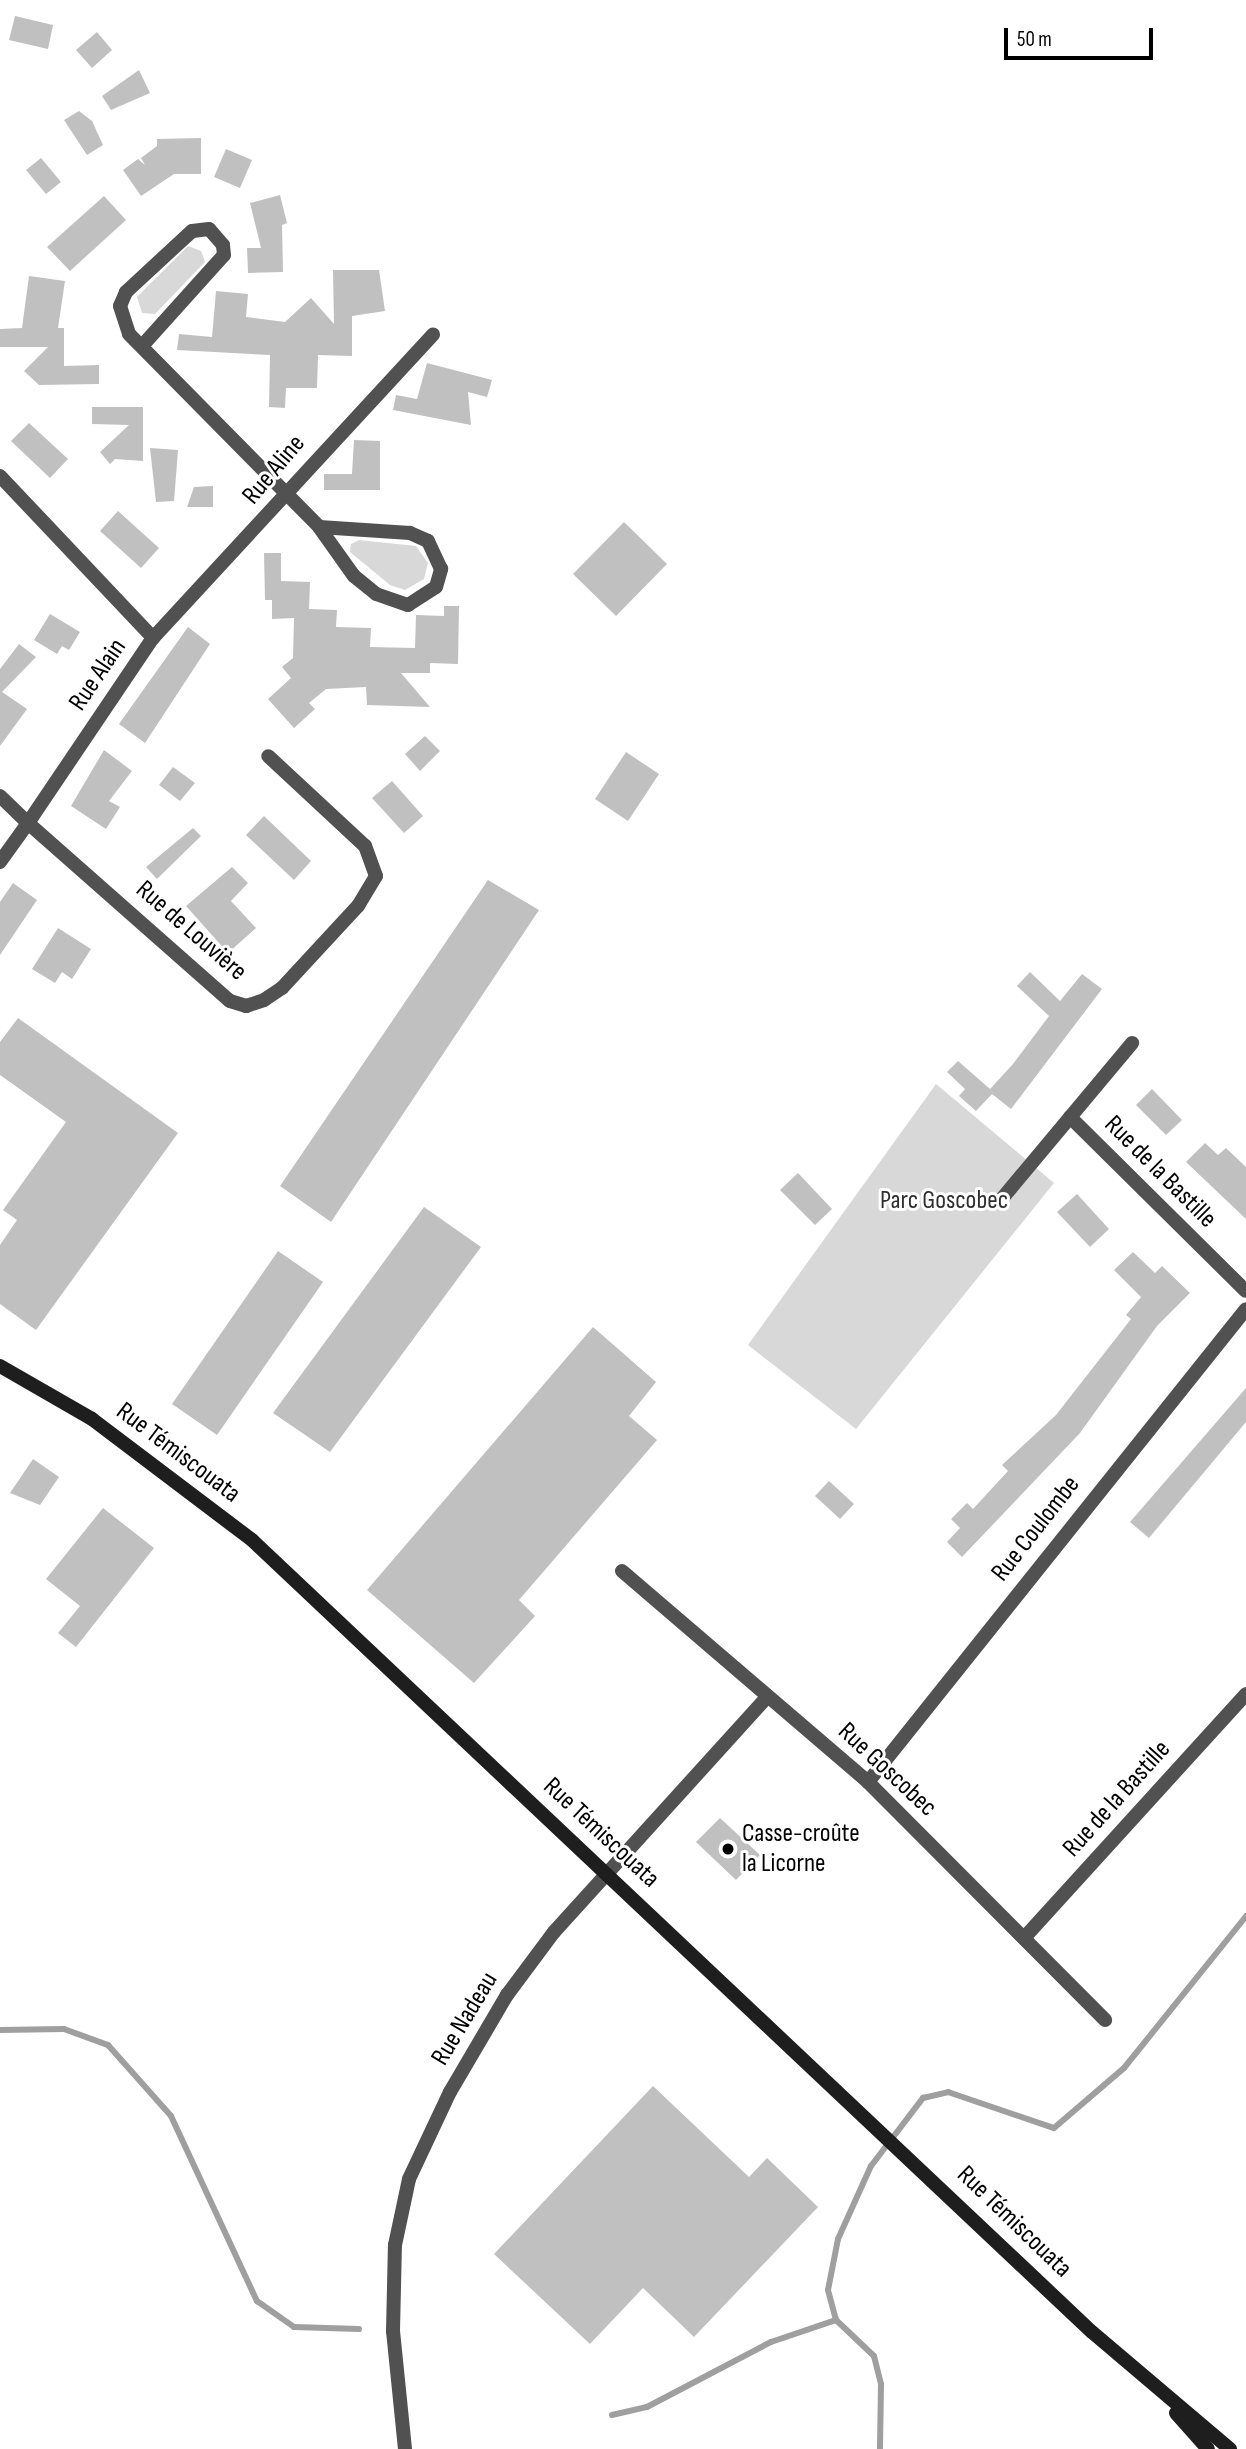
<!DOCTYPE html>
<meta charset="utf-8">
<style>
body{margin:0}
#map{position:relative;width:1246px;height:2449px;overflow:hidden;background:#fff;font-family:"Sofia Sans Condensed",sans-serif}
div>[style]{position:absolute}
.green>*{inset:0;background:#d8d8d8}
.stream>*{height:6px;margin:-3px;padding:0 3px;transform-origin:3px;border-radius:3px;background:#9f9f9f}
.building>*{inset:0;background:#c0c0c0}
.street>*{height:14px;margin:-7px;padding:0 7px;transform-origin:7px;border-radius:7px;background:#515151}
.secondary>*{height:14px;margin:-7px;padding:0 7px;transform-origin:7px;border-radius:7px;background:#1e1e1e}
.dots>*{width:19px;height:19px;translate:-50% -50%;box-sizing:border-box;border:4px solid #fff;border-radius:50%}
span{translate:-50% -50%;white-space:nowrap;text-align:center;line-height:1.15;-webkit-text-stroke:6px #fff;paint-order:stroke}
.street-label{font-size:26px;color:#000}
.park-label{font-size:26px;color:#2f2f2f}
.poi-label{font-size:26px;color:#000}
.left{translate:0 -50%;text-align:left}
.scale{position:absolute;left:1004px;top:28px;width:149px;height:32px;box-sizing:border-box;border:4px solid #000;border-top:0;padding-left:9px;font-size:21px;line-height:24px;white-space:nowrap;color:#000;-webkit-text-stroke:5px #fff;paint-order:stroke}
</style>
<div id="map">
<div class="green">
<i style="clip-path:polygon(188px 246px,201px 251px,205px 262px,155px 314px,142px 313px,137px 297px)"></i>
<i style="clip-path:polygon(359px 540px,416px 546px,428px 563px,424px 579px,405px 590px,390px 585px,350px 552px,351px 544px)"></i>
<i style="clip-path:polygon(936px 1084px,1054px 1183px,856px 1429px,748px 1345px)"></i>
</div>
<div class="stream">
<i style="left:0;top:2030px;width:64px;rotate:-0.9deg"></i>
<i style="left:64px;top:2029px;width:47px;rotate:20deg"></i>
<i style="left:108px;top:2045px;width:95px;rotate:48.4deg"></i>
<i style="left:171px;top:2116px;width:204px;rotate:65.1deg"></i>
<i style="left:257px;top:2301px;width:45px;rotate:35.1deg"></i>
<i style="left:294px;top:2327px;width:65px;rotate:1.8deg"></i>
<i style="left:836px;top:2320px;width:31px;rotate:-105deg"></i>
<i style="left:828px;top:2290px;width:52px;rotate:-78.9deg"></i>
<i style="left:838px;top:2239px;width:80px;rotate:-65.7deg"></i>
<i style="left:871px;top:2166px;width:86px;rotate:-52.6deg"></i>
<i style="left:923px;top:2098px;width:26px;rotate:-13deg"></i>
<i style="left:948px;top:2092px;width:112px;rotate:18.8deg"></i>
<i style="left:1054px;top:2128px;width:92px;rotate:-40.6deg"></i>
<i style="left:1124px;top:2068px;width:195px;rotate:-51.2deg"></i>
<i style="left:836px;top:2320px;width:52px;rotate:43.5deg"></i>
<i style="left:874px;top:2356px;width:29px;rotate:76deg"></i>
<i style="left:881px;top:2384px;width:65px;rotate:90.9deg"></i>
<i style="left:612px;top:2415px;width:36px;rotate:-13deg"></i>
<i style="left:647px;top:2407px;width:140px;rotate:-27.7deg"></i>
<i style="left:771px;top:2342px;width:69px;rotate:-18.7deg"></i>
</div>
<div class="building">
<i style="clip-path:polygon(15px 16px,53px 25px,48px 49px,9px 40px)"></i>
<i style="clip-path:polygon(97px 32px,112px 50px,92px 68px,76px 50px)"></i>
<i style="clip-path:polygon(139px 70px,150px 93px,111px 110px,102px 96px)"></i>
<i style="clip-path:polygon(79px 111px,92px 121px,103px 145px,87px 155px,64px 120px)"></i>
<i style="clip-path:polygon(201px 138px,201px 174px,174px 174px,141px 196px,123px 170px,138px 159px,145px 165px,141px 158px,157px 146px,157px 139px)"></i>
<i style="clip-path:polygon(226px 149px,252px 160px,240px 188px,214px 177px)"></i>
<i style="clip-path:polygon(41px 158px,61px 182px,46px 194px,26px 170px)"></i>
<i style="clip-path:polygon(280px 195px,287px 223px,282px 225px,283px 272px,248px 273px,247px 248px,261px 248px,250px 203px)"></i>
<i style="clip-path:polygon(104px 196px,126px 220px,70px 271px,47px 247px)"></i>
<i style="clip-path:polygon(333px 270px,379px 270px,385px 311px,352px 316px,352px 356px,318px 355px,317px 388px,286px 388px,285px 408px,269px 407px,270px 355px,177px 350px,179px 334px,212px 337px,216px 291px,248px 294px,246px 317px,285px 322px,311px 298px,334px 324px)"></i>
<i style="clip-path:polygon(29px 276px,65px 281px,58px 328px,64px 328px,64px 366px,99px 365px,99px 384px,39px 385px,24px 371px,48px 347px,0 347px,0 329px,22px 328px)"></i>
<i style="clip-path:polygon(427px 363px,492px 380px,487px 397px,468px 392px,471px 425px,393px 410px,396px 395px,417px 399px)"></i>
<i style="clip-path:polygon(92px 407px,143px 407px,143px 461px,115px 459px,110px 464px,100px 452px,129px 425px,92px 424px)"></i>
<i style="clip-path:polygon(29px 423px,68px 459px,50px 478px,11px 441px)"></i>
<i style="clip-path:polygon(354px 440px,380px 441px,380px 490px,324px 490px,324px 474px,352px 474px)"></i>
<i style="clip-path:polygon(150px 448px,178px 450px,174px 501px,156px 502px)"></i>
<i style="clip-path:polygon(213px 486px,213px 507px,187px 507px,194px 487px)"></i>
<i style="clip-path:polygon(118px 511px,159px 548px,141px 568px,100px 531px)"></i>
<i style="clip-path:polygon(624px 522px,667px 564px,616px 616px,573px 574px)"></i>
<i style="clip-path:polygon(264px 553px,281px 553px,281px 581px,310px 582px,309px 609px,337px 610px,336px 627px,371px 628px,370px 647px,415px 648px,416px 615px,444px 616px,444px 606px,459px 606px,458px 664px,430px 663px,430px 673px,401px 673px,430px 707px,367px 705px,366px 687px,326px 689px,309px 703px,315px 709px,294px 728px,268px 699px,291px 678px,282px 667px,293px 658px,294px 618px,272px 619px,272px 600px,265px 600px)"></i>
<i style="clip-path:polygon(50px 614px,80px 632px,69px 650px,62px 646px,57px 654px,34px 640px)"></i>
<i style="clip-path:polygon(188px 627px,210px 644px,145px 743px,119px 724px)"></i>
<i style="clip-path:polygon(19px 644px,36px 657px,2px 692px,27px 709px,0 746px,0 669px)"></i>
<i style="clip-path:polygon(425px 736px,440px 751px,420px 771px,405px 754px)"></i>
<i style="clip-path:polygon(104px 750px,132px 771px,109px 801px,120px 807px,106px 829px,71px 806px)"></i>
<i style="clip-path:polygon(626px 752px,659px 774px,628px 821px,595px 799px)"></i>
<i style="clip-path:polygon(173px 767px,195px 783px,180px 801px,159px 785px)"></i>
<i style="clip-path:polygon(392px 781px,423px 816px,404px 833px,372px 798px)"></i>
<i style="clip-path:polygon(264px 816px,311px 861px,294px 880px,246px 835px)"></i>
<i style="clip-path:polygon(193px 828px,201px 836px,157px 879px,146px 867px)"></i>
<i style="clip-path:polygon(232px 867px,248px 883px,231px 901px,256px 928px,228px 953px,186px 906px)"></i>
<i style="clip-path:polygon(488px 880px,539px 910px,331px 1222px,280px 1186px)"></i>
<i style="clip-path:polygon(13px 883px,37px 900px,0 955px,0 902px)"></i>
<i style="clip-path:polygon(58px 928px,91px 949px,72px 979px,62px 972px,55px 983px,32px 969px)"></i>
<i style="clip-path:polygon(1030px 972px,1060px 1001px,1082px 974px,1102px 989px,1011px 1109px,992px 1094px,976px 1111px,959px 1096px,965px 1089px,947px 1072px,958px 1061px,990px 1089px,1013px 1064px,1049px 1016px,1017px 986px)"></i>
<i style="clip-path:polygon(18px 1018px,178px 1133px,36px 1330px,0 1304px,0 1245px,17px 1220px,3px 1210px,66px 1122px,0 1075px,0 1042px)"></i>
<i style="clip-path:polygon(1152px 1089px,1182px 1120px,1166px 1135px,1136px 1105px)"></i>
<i style="clip-path:polygon(1205px 1143px,1218px 1155px,1226px 1148px,1246px 1167px,1246px 1219px,1186px 1162px)"></i>
<i style="clip-path:polygon(798px 1173px,832px 1209px,815px 1225px,780px 1190px)"></i>
<i style="clip-path:polygon(1077px 1194px,1109px 1229px,1090px 1247px,1057px 1212px)"></i>
<i style="clip-path:polygon(424px 1207px,481px 1247px,330px 1452px,273px 1413px)"></i>
<i style="clip-path:polygon(278px 1251px,323px 1282px,217px 1435px,172px 1404px)"></i>
<i style="clip-path:polygon(1133px 1252px,1155px 1273px,1162px 1266px,1190px 1293px,1157px 1326px,1080px 1433px,962px 1557px,947px 1542px,960px 1528px,951px 1519px,967px 1503px,973px 1509px,1008px 1471px,1002px 1465px,1056px 1415px,1131px 1319px,1126px 1315px,1141px 1297px,1114px 1270px)"></i>
<i style="clip-path:polygon(593px 1327px,656px 1382px,629px 1416px,657px 1440px,519px 1600px,535px 1616px,474px 1683px,367px 1590px)"></i>
<i style="clip-path:polygon(1246px 1388px,1246px 1422px,1149px 1538px,1130px 1522px)"></i>
<i style="clip-path:polygon(33px 1459px,59px 1477px,40px 1505px,10px 1493px)"></i>
<i style="clip-path:polygon(829px 1481px,854px 1504px,840px 1519px,815px 1496px)"></i>
<i style="clip-path:polygon(103px 1508px,154px 1548px,76px 1647px,58px 1633px,80px 1606px,46px 1579px)"></i>
<i style="clip-path:polygon(720px 1818px,760px 1855px,736px 1880px,696px 1842px)"></i>
<i style="clip-path:polygon(653px 2086px,749px 2177px,767px 2158px,818px 2207px,694px 2337px,643px 2288px,590px 2344px,494px 2254px)"></i>
</div>
<div class="street">
<i style="left:142px;top:346px;width:122px;rotate:-48deg"></i>
<i style="left:224px;top:255px;width:10px;rotate:-96deg"></i>
<i style="left:223px;top:245px;width:21px;rotate:-131deg"></i>
<i style="left:209px;top:229px;width:17px;rotate:173deg"></i>
<i style="left:192px;top:231px;width:90px;rotate:137.3deg"></i>
<i style="left:126px;top:292px;width:15px;rotate:113deg"></i>
<i style="left:120px;top:306px;width:29px;rotate:72deg"></i>
<i style="left:129px;top:334px;width:271px;rotate:45.4deg"></i>
<i style="left:319px;top:527px;width:60px;rotate:54.5deg"></i>
<i style="left:354px;top:576px;width:28px;rotate:39deg"></i>
<i style="left:376px;top:594px;width:34px;rotate:19deg"></i>
<i style="left:408px;top:605px;width:33px;rotate:-33deg"></i>
<i style="left:436px;top:587px;width:19px;rotate:-74deg"></i>
<i style="left:441px;top:569px;width:31px;rotate:-115deg"></i>
<i style="left:428px;top:541px;width:20px;rotate:-156deg"></i>
<i style="left:410px;top:533px;width:91px;rotate:-176.2deg"></i>
<i style="left:0;top:476px;width:223px;rotate:46.6deg"></i>
<i style="left:0;top:796px;width:39px;rotate:44deg"></i>
<i style="left:28px;top:823px;width:223px;rotate:-56deg"></i>
<i style="left:153px;top:638px;width:413px;rotate:-47.3deg"></i>
<i style="left:0;top:862px;width:48px;rotate:-54.3deg"></i>
<i style="left:28px;top:823px;width:269px;rotate:41.4deg"></i>
<i style="left:230px;top:1001px;width:17px;rotate:17deg"></i>
<i style="left:246px;top:1006px;width:19px;rotate:-18deg"></i>
<i style="left:264px;top:1000px;width:22px;rotate:-34deg"></i>
<i style="left:282px;top:988px;width:112px;rotate:-47.2deg"></i>
<i style="left:358px;top:906px;width:35px;rotate:-59deg"></i>
<i style="left:376px;top:876px;width:32px;rotate:-110deg"></i>
<i style="left:365px;top:846px;width:132px;rotate:-137.1deg"></i>
<i style="left:1070px;top:1117px;width:247px;rotate:44.7deg"></i>
<i style="left:1000px;top:1201px;width:206px;rotate:-50.1deg"></i>
<i style="left:622px;top:1571px;width:324px;rotate:40.6deg"></i>
<i style="left:868px;top:1782px;width:336px;rotate:45.1deg"></i>
<i style="left:868px;top:1782px;width:605px;rotate:-51.37deg"></i>
<i style="left:1024px;top:1938px;width:330px;rotate:-47.7deg"></i>
<i style="left:405px;top:2449px;width:119px;rotate:-95.8deg"></i>
<i style="left:393px;top:2331px;width:86px;rotate:-88.7deg"></i>
<i style="left:395px;top:2245px;width:67px;rotate:-78deg"></i>
<i style="left:409px;top:2179px;width:96px;rotate:-64.8deg"></i>
<i style="left:450px;top:2092px;width:113px;rotate:-59.6deg"></i>
<i style="left:507px;top:1995px;width:79px;rotate:-53.3deg"></i>
<i style="left:554px;top:1932px;width:317px;rotate:-47.8deg"></i>
</div>
<div class="secondary">
<i style="left:0;top:1366px;width:106px;rotate:29.9deg"></i>
<i style="left:92px;top:1419px;width:201px;rotate:37.1deg"></i>
<i style="left:252px;top:1540px;width:1154px;rotate:43.32deg"></i>
<i style="left:1092px;top:2332px;width:181px;rotate:40.3deg"></i>
<i style="left:1176px;top:2413px;width:48px;rotate:48.4deg"></i>
</div>
<div class="dots">
<i style="left:728px;top:1849px;background:#000"></i>
</div>
<div class="street-label">
<span style="left:274px;top:470px;rotate:-50deg">Rue Aline</span>
<span style="left:98px;top:675px;rotate:-56deg">Rue Alain</span>
<span style="left:191px;top:931px;rotate:41deg">Rue de Louvière</span>
<span style="left:1160px;top:1172px;rotate:45deg">Rue de la Bastille</span>
<span style="left:178px;top:1453px;rotate:37deg">Rue Témiscouata</span>
<span style="left:1036px;top:1529px;rotate:-52deg">Rue Coulombe</span>
<span style="left:887px;top:1770px;rotate:43deg">Rue Goscobec</span>
<span style="left:1117px;top:1799px;rotate:-48deg">Rue de la Bastille</span>
<span style="left:601px;top:1833px;rotate:43deg">Rue Témiscouata</span>
<span style="left:465px;top:2019px;rotate:-59deg">Rue Nadeau</span>
<span style="left:1014px;top:2222px;rotate:44deg">Rue Témiscouata</span>
</div>
<div class="park-label">
<span style="left:944px;top:1201px">Parc Goscobec</span>
</div>
<div class="poi-label">
<span class="left" style="left:742px;top:1849px">Casse-croûte<br>la Licorne</span>
</div>
<div class="scale">50 m</div>
</div>
